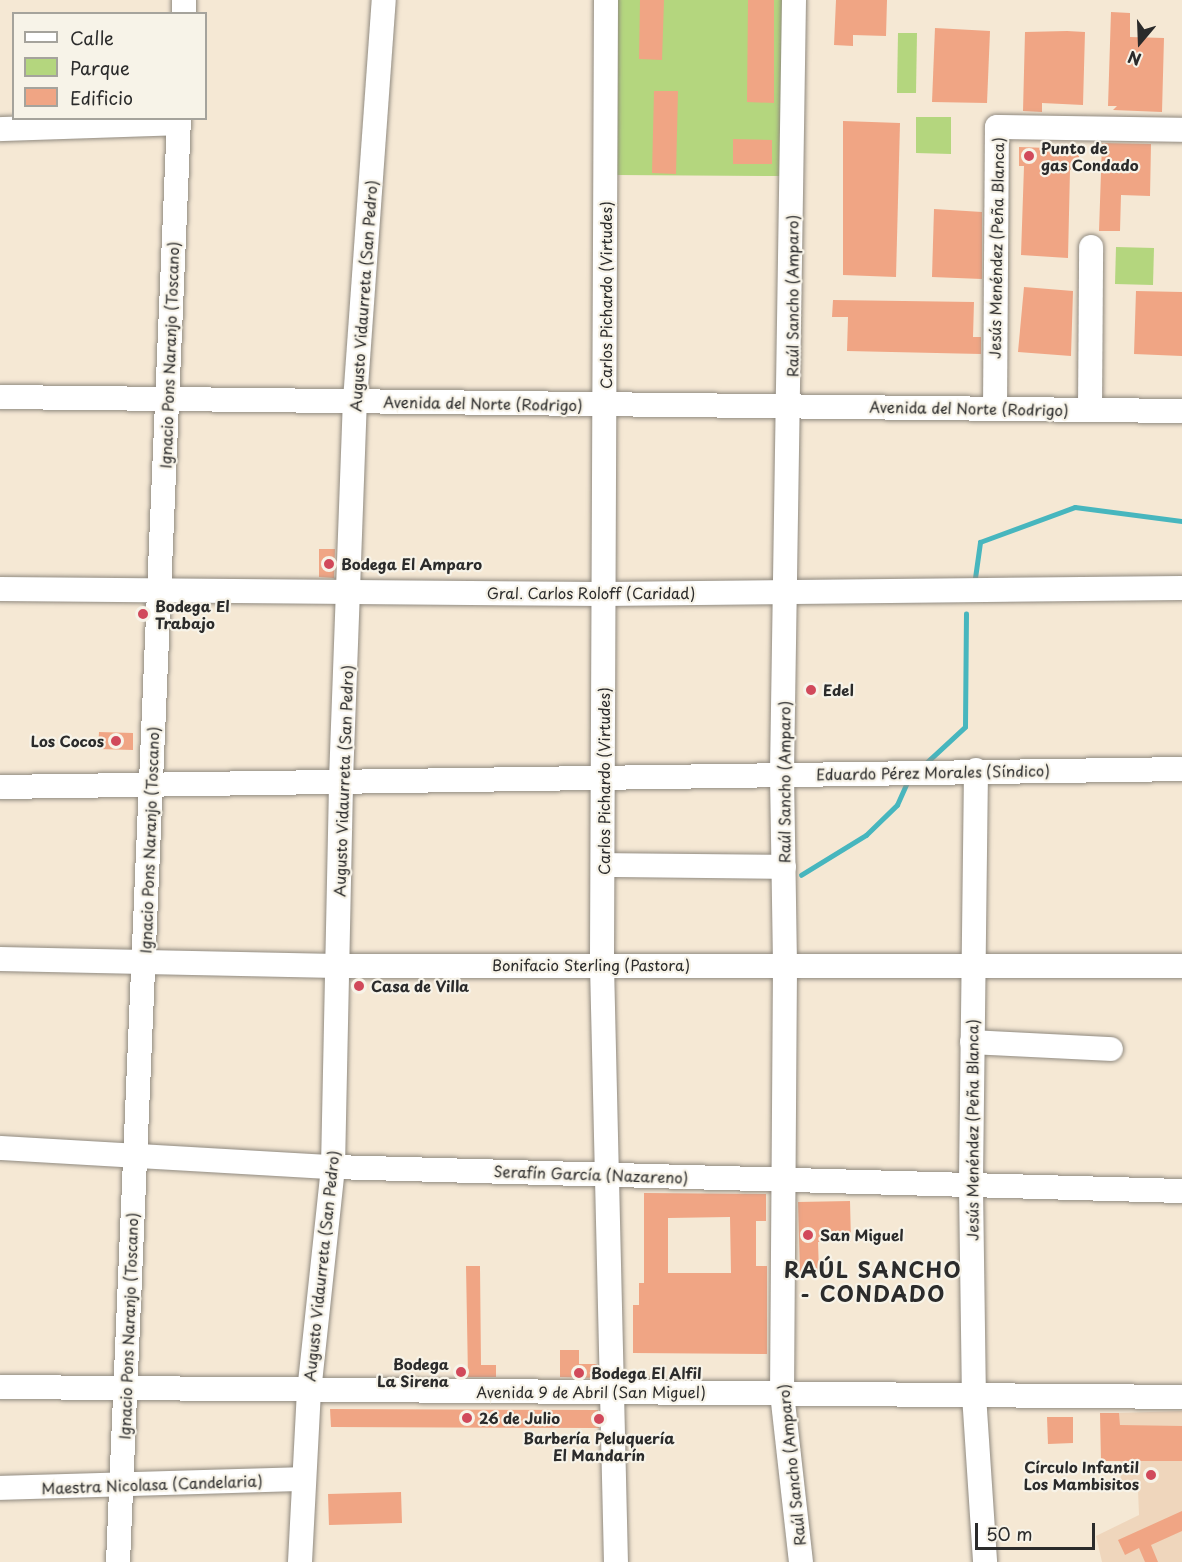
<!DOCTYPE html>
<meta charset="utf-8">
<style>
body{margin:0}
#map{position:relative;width:1182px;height:1562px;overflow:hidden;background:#f5e8d4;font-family:"Playpen Sans",sans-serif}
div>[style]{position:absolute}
.built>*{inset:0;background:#efd6bc}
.green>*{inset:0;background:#b4d67e}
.stream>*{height:4.5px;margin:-2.25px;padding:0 2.25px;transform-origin:2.25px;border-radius:2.25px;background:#47b6be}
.building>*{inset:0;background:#f0a584}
.roads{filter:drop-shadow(0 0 2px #908a80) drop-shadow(0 0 2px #908a80)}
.minor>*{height:24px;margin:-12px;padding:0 12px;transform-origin:12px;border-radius:12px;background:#fff}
.dots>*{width:16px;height:16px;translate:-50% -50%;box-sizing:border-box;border:3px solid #f7f3e8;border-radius:50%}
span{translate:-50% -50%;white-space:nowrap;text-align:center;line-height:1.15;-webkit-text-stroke:4.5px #f7f3e8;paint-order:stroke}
.poi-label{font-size:15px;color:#2b2b2b;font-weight:700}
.left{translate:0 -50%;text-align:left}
.right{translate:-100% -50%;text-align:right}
.street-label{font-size:15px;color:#2b2b2b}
.district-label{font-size:21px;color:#2b2b2b;font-weight:700;letter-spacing:1.5px}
.legend{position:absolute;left:12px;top:12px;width:195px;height:108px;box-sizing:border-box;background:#f7f3e8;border:2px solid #a5a39c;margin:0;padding:8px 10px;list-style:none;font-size:18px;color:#2b2b2b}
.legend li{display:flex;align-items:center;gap:12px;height:30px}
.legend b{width:30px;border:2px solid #a5a39c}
.north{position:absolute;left:1110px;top:12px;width:60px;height:60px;-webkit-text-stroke:4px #f7f3e8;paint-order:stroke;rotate:199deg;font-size:16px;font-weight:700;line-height:24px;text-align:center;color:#2b2b2b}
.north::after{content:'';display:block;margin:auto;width:21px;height:27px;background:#2b2b2b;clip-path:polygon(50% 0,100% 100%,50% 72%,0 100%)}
.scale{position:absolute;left:975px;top:1523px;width:120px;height:27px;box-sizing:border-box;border:3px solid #2b2b2b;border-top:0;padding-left:8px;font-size:18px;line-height:21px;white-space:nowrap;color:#2b2b2b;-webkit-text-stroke:4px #f7f3e8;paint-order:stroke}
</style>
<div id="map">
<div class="built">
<i style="clip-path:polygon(1182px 1411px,1182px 1562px,1102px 1562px,1096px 1536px,1139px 1515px,1138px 1490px,1121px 1490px,1119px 1413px)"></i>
</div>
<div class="green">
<i style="clip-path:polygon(618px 0,783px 0,782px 176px,617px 175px)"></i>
<i style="clip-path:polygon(898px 33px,917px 33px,916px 93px,897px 93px)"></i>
<i style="clip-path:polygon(916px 117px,951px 117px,951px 154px,916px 153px)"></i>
<i style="clip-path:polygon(1116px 247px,1154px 248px,1153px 285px,1115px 284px)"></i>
</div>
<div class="stream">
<i style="left:975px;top:578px;width:36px;rotate:-82deg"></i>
<i style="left:980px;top:542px;width:101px;rotate:-20.2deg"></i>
<i style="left:1075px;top:507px;width:108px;rotate:7.5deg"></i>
<i style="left:925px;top:764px;width:54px;rotate:-42.8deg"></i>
<i style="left:965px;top:727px;width:113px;rotate:-89.5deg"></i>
<i style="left:801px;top:875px;width:76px;rotate:-31.6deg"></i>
<i style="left:866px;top:835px;width:43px;rotate:-44.1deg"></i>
<i style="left:897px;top:805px;width:27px;rotate:-66deg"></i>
</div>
<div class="building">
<i style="clip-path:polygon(640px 0,664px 0,662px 60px,639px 59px)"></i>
<i style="clip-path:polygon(748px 0,774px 0,774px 103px,747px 102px)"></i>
<i style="clip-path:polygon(836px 0,887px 0,886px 36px,853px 35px,853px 46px,834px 45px)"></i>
<i style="clip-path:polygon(1111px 12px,1130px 13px,1130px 37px,1164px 38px,1162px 112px,1113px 110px,1117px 106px,1108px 106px)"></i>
<i style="clip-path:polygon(935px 28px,990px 31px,987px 103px,932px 102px)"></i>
<i style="clip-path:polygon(1067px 31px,1085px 32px,1083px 105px,1042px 103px,1042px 112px,1023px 111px,1025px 32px)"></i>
<i style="clip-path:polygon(654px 91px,678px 91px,676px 174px,652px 173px)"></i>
<i style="clip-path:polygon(843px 121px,900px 123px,896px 277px,843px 275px)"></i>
<i style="clip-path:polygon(733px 139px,772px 140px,772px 164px,733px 164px)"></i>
<i style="clip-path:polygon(1102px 143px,1151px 144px,1150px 196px,1121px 195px,1120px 231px,1099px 231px)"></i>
<i style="clip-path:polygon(1019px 147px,1079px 149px,1079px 162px,1070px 170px,1068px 258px,1021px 255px,1024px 166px,1019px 166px)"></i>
<i style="clip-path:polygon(934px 209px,982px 212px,982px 279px,932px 277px)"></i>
<i style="clip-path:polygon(1024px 287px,1073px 291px,1071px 356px,1018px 352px)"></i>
<i style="clip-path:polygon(1136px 291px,1182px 292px,1182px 356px,1134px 354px)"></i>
<i style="clip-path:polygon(833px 300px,974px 302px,973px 337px,981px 337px,981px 354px,847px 351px,848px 317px,832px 317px)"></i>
<i style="clip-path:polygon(319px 549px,335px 549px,334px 578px,319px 577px)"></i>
<i style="clip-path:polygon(99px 732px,133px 733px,133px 750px,98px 749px)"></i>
<i style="clip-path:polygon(evenodd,644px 1193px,766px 1194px,766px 1221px,756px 1221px,756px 1266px,767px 1266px,767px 1354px,633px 1353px,633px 1305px,639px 1305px,639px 1283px,644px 1283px,644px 1193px,730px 1217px,731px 1273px,668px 1273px,668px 1218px,730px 1217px)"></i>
<i style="clip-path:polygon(850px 1201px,851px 1242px,818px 1242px,819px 1272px,800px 1272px,798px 1202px)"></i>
<i style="clip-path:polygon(466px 1266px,480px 1266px,481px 1365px,496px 1365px,496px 1377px,468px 1377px)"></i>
<i style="clip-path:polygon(560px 1350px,579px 1350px,579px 1364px,597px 1364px,597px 1378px,560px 1377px)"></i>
<i style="clip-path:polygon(330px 1409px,598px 1410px,599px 1428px,331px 1427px)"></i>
<i style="clip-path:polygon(1100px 1413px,1119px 1413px,1120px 1425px,1182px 1426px,1182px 1461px,1101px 1461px)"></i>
<i style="clip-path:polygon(1047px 1417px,1073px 1417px,1073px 1443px,1048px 1444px)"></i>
<i style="clip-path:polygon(401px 1492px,402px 1523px,329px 1525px,328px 1494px)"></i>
<i style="clip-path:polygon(1182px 1511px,1182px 1531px,1151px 1545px,1158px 1562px,1145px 1562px,1139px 1548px,1125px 1555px,1118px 1540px)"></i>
</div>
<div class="roads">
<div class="minor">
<i style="left:606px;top:0;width:965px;rotate:90.24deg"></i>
<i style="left:602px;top:965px;width:597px;rotate:88.66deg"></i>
<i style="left:794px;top:0;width:774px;rotate:90.89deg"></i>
<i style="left:782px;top:774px;width:192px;rotate:89.1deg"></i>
<i style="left:785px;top:966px;width:427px;rotate:90.4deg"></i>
<i style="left:782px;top:1393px;width:170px;rotate:83.6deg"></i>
<i style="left:184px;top:14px;width:14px;rotate:-90deg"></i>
<i style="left:0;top:129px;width:179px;rotate:-1.9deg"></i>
<i style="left:0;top:397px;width:1182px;rotate:0.68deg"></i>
<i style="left:995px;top:409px;width:282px;rotate:-89.6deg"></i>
<i style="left:997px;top:127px;width:185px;rotate:0.9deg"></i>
<i style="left:1090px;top:410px;width:163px;rotate:-89.6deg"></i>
<i style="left:0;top:589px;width:603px;rotate:0.48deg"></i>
<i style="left:603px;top:594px;width:579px;rotate:-0.59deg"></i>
<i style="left:976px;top:770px;width:417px;rotate:90.7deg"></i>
<i style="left:971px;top:1187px;width:208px;rotate:89.2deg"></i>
<i style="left:974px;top:1395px;width:167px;rotate:86.2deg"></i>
<i style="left:0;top:787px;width:1182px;rotate:-0.87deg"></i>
<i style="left:605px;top:865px;width:179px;rotate:0.6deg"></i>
<i style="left:0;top:959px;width:337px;rotate:1.2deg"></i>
<i style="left:337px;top:966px;width:845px"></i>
<i style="left:972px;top:1042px;width:139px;rotate:2.9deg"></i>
<i style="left:0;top:1148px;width:334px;rotate:3.3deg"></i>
<i style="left:333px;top:1167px;width:849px;rotate:1.62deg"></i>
<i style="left:0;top:1387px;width:1182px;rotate:0.48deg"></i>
<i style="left:0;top:1488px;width:304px;rotate:-1.7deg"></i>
<i style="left:118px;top:1562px;width:1445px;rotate:-87.58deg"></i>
<i style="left:300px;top:1562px;width:170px;rotate:-87deg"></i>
<i style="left:309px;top:1392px;width:226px;rotate:-83.9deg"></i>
<i style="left:333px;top:1167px;width:387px;rotate:-88.8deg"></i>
<i style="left:341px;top:780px;width:379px;rotate:-87.9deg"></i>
<i style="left:355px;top:401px;width:402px;rotate:-85.9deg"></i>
</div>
</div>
<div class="dots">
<i style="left:1029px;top:156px;background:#d1495b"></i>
<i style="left:329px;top:564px;background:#d1495b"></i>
<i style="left:143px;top:614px;background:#d1495b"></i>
<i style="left:811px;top:690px;background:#d1495b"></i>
<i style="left:116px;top:741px;background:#d1495b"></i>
<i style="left:359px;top:986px;background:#d1495b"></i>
<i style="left:808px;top:1235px;background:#d1495b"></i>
<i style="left:461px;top:1372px;background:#d1495b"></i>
<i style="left:579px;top:1373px;background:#d1495b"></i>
<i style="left:467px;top:1418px;background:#d1495b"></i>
<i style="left:599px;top:1419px;background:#d1495b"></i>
<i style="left:1151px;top:1475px;background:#d1495b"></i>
</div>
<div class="poi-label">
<span class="left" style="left:1041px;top:156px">Punto de<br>gas Condado</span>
<span class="left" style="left:341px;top:564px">Bodega El Amparo</span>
<span class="left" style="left:155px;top:614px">Bodega El<br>Trabajo</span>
<span class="left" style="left:823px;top:690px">Edel</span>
<span class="right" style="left:104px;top:741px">Los Cocos</span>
<span class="left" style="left:371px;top:986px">Casa de Villa</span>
<span class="left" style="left:820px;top:1235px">San Miguel</span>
<span class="right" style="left:449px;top:1372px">Bodega<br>La Sirena</span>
<span class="left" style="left:591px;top:1373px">Bodega El Alfil</span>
<span class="left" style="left:479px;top:1418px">26 de Julio</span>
<span style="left:599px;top:1446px">Barbería Peluquería<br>El Mandarín</span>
<span class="right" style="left:1139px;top:1475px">Círculo Infantil<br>Los Mambisitos</span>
</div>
<div class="street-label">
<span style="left:996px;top:248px;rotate:-89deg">Jesús Menéndez (Peña Blanca)</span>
<span style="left:606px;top:295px;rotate:-90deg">Carlos Pichardo (Virtudes)</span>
<span style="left:363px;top:296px;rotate:-86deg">Augusto Vidaurreta (San Pedro)</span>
<span style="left:792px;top:296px;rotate:-90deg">Raúl Sancho (Amparo)</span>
<span style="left:169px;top:355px;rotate:-88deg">Ignacio Pons Naranjo (Toscano)</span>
<span style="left:483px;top:403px;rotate:1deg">Avenida del Norte (Rodrigo)</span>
<span style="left:969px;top:408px;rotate:1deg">Avenida del Norte (Rodrigo)</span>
<span style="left:591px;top:593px">Gral. Carlos Roloff (Caridad)</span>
<span style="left:933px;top:772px;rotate:-1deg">Eduardo Pérez Morales (Síndico)</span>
<span style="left:343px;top:781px;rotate:-88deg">Augusto Vidaurreta (San Pedro)</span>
<span style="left:604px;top:781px;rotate:-90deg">Carlos Pichardo (Virtudes)</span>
<span style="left:784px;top:782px;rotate:-90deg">Raúl Sancho (Amparo)</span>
<span style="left:149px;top:840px;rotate:-88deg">Ignacio Pons Naranjo (Toscano)</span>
<span style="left:591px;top:965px">Bonifacio Sterling (Pastora)</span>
<span style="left:972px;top:1130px;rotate:-90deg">Jesús Menéndez (Peña Blanca)</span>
<span style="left:591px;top:1174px;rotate:2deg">Serafín García (Nazareno)</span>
<span style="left:321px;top:1266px;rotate:-84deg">Augusto Vidaurreta (San Pedro)</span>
<span style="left:128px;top:1326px;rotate:-88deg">Ignacio Pons Naranjo (Toscano)</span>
<span style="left:591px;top:1392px">Avenida 9 de Abril (San Miguel)</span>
<span style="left:791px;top:1465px;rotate:-96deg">Raúl Sancho (Amparo)</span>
<span style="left:152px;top:1484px;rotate:-2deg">Maestra Nicolasa (Candelaria)</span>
</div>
<div class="district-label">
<span style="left:873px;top:1281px">RAÚL SANCHO<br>- CONDADO</span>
</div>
<ul class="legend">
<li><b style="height:8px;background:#fff"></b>Calle</li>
<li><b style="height:16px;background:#b4d67e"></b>Parque</li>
<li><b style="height:16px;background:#f0a584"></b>Edificio</li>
</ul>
<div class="north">N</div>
<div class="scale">50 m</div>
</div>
